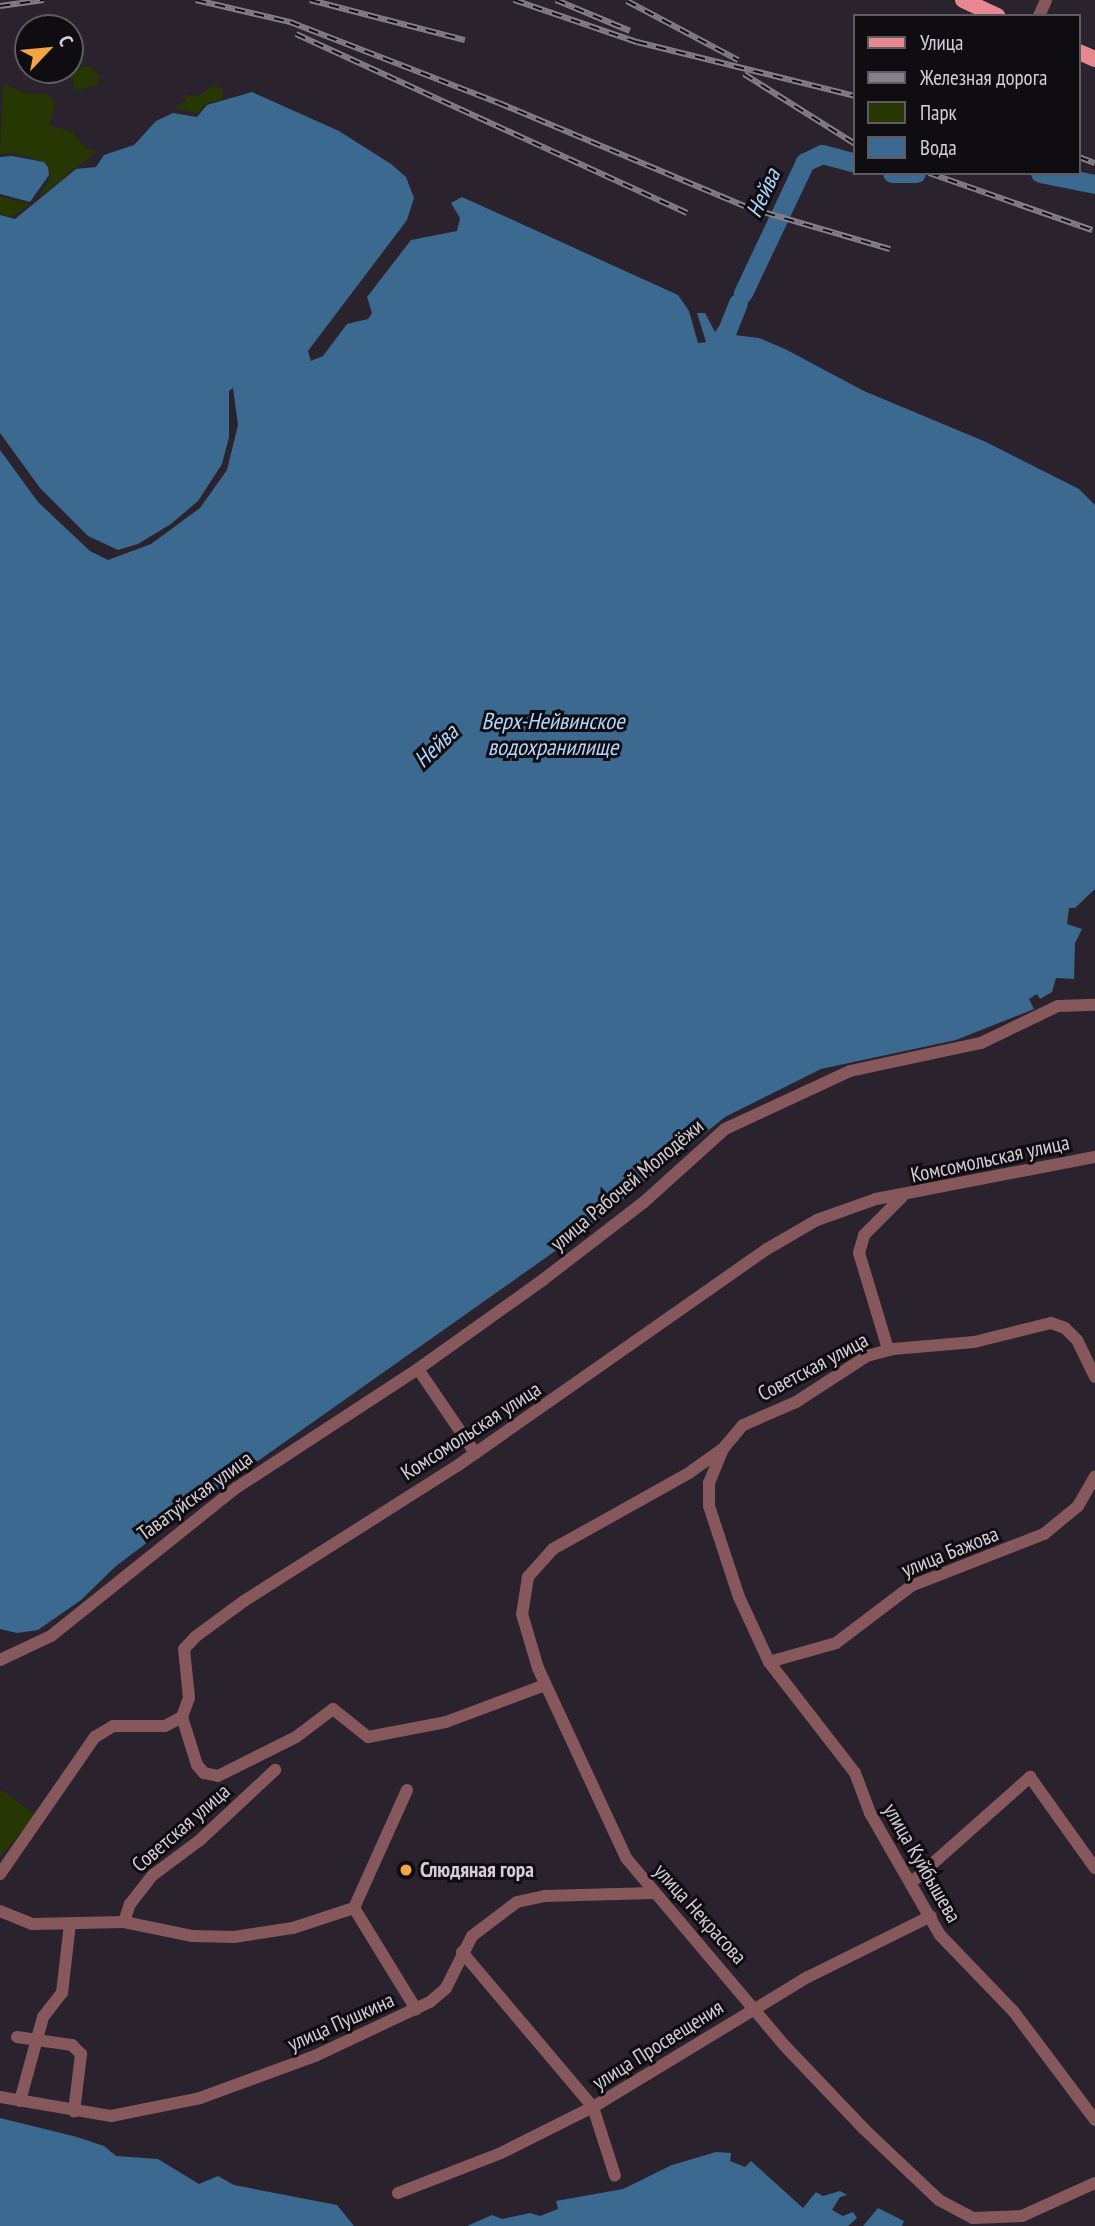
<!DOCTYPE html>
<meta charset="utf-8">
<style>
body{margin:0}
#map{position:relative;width:1095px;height:2226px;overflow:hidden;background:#2a222d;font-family:"PT Sans Narrow",sans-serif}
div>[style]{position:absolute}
.green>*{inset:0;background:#263703}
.water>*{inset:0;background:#3b698f}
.river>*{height:19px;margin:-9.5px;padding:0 9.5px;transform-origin:9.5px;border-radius:9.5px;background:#3b698f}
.minor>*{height:12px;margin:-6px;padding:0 6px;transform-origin:6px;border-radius:6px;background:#87585b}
.major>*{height:16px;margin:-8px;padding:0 8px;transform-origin:8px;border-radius:8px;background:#e8878f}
.rail>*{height:6px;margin-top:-3px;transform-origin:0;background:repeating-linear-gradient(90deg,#100d12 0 10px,#857f88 0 20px);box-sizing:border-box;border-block:2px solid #857f88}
.dots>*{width:19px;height:19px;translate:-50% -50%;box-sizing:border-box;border:4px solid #100d12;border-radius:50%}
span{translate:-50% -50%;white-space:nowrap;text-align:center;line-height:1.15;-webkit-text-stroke:6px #100d12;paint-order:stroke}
.street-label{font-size:21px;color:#d4cfd6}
.poi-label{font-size:21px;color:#d4cfd6;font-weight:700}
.left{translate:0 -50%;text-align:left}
.water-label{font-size:23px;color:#afd7fb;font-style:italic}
.legend{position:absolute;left:853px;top:14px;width:228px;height:161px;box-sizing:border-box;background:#100d12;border:2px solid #5e5b60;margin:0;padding:9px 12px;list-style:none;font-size:21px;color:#d4cfd6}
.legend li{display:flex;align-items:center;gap:14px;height:35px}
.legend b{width:35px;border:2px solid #5e5b60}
.north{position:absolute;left:14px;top:14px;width:70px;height:70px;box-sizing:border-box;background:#100d12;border:2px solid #5e5b60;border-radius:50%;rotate:64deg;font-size:19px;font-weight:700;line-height:28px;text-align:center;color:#d4cfd6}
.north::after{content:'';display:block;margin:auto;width:24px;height:32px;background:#f2a541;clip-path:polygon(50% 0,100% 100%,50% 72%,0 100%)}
</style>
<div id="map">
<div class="green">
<i style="clip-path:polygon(88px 66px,100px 75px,97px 85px,74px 91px,73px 78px,48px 77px)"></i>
<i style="clip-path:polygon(3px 84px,29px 94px,48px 94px,56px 104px,49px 125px,73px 132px,85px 148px,97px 151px,37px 199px,51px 177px,48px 163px,13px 153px,0 155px)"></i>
<i style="clip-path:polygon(214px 85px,223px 89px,223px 99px,207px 103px,198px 113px,174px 108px,186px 101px,184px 94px,197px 97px)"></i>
<i style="clip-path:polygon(0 196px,28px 204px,29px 206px,8px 218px,0 213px)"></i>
<i style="clip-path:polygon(0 1789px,36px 1815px,1px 1855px,0 1855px)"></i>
</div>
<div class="water">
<i style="clip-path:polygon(252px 92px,339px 131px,391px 164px,406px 177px,414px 198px,407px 220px,308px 351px,311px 361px,323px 356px,347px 324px,368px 319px,372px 313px,367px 297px,411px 240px,457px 231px,460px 218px,451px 203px,462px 197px,678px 295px,689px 311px,698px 343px,706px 342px,697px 313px,705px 313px,715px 332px,726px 316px,739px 323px,735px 335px,759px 338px,785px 349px,864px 391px,986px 442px,1079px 489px,1095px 505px,1095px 889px,1075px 908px,1069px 908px,1067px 924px,1082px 929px,1075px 943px,1074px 979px,1056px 978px,1052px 992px,1040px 999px,1037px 994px,1029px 999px,1034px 1009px,956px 1040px,821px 1069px,725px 1117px,585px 1230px,214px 1492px,116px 1566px,81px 1600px,38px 1630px,17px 1633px,0 1629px,0 450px,38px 502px,90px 551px,108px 560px,151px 544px,200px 508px,227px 470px,238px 425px,233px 388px,229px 391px,229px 437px,222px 464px,198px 501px,171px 524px,138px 544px,118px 550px,88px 536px,40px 488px,0 433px,0 215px,15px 219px,76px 169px,96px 167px,104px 155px,134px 145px,156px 121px,173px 113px,197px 117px,207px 105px)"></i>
<i style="clip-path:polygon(12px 156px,44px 162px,48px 167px,49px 175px,30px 202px,0 194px,0 157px)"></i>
<i style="clip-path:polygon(0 2118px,77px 2137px,104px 2146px,116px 2156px,158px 2159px,199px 2184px,218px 2176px,234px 2185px,337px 2205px,354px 2226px,0 2226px)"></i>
<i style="clip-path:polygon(716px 2152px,731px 2153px,730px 2161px,745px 2167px,751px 2161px,803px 2208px,816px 2192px,823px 2196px,840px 2191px,847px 2195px,840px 2197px,832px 2210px,843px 2216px,853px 2212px,857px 2218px,848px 2226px,467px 2226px,492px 2215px,502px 2219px,530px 2213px,540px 2216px,558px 2209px,556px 2201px,623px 2189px,672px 2165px)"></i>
<i style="clip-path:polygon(878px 2208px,904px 2221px,902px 2226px,863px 2226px)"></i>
</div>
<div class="river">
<i style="left:892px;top:173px;width:24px"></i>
<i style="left:1040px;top:173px;width:56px;rotate:11.3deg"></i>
<i style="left:743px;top:293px;width:145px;rotate:-64.7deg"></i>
<i style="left:805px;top:162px;width:19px;rotate:-25deg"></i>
<i style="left:822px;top:154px;width:34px;rotate:15deg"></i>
<i style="left:722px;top:343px;width:43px;rotate:-68.2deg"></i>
</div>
<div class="minor">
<i style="left:1039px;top:16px;width:17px;rotate:-66deg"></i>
<i style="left:888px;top:1349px;width:100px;rotate:-106.8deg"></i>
<i style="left:859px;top:1253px;width:19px;rotate:-74deg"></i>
<i style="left:864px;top:1235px;width:54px;rotate:-45deg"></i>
<i style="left:418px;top:1369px;width:102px;rotate:55.8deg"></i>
<i style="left:1095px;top:1377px;width:41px;rotate:-115.9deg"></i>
<i style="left:1077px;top:1340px;width:17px;rotate:-135deg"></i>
<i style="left:1065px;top:1328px;width:15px;rotate:-160deg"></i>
<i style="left:1051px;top:1323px;width:79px;rotate:166.1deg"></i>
<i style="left:974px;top:1342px;width:81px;rotate:175.1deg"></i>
<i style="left:893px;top:1349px;width:27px;rotate:165deg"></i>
<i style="left:867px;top:1356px;width:85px;rotate:147.1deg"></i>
<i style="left:796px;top:1402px;width:58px;rotate:156.5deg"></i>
<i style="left:743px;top:1425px;width:30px;rotate:130deg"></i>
<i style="left:724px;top:1448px;width:43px;rotate:144.5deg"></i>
<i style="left:689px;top:1473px;width:156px;rotate:150.8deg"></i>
<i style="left:553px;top:1549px;width:38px;rotate:132deg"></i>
<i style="left:528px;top:1577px;width:37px;rotate:99deg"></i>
<i style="left:522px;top:1614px;width:56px;rotate:73.5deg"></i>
<i style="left:538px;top:1668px;width:209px;rotate:65.1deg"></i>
<i style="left:626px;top:1858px;width:245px;rotate:49.8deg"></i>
<i style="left:784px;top:2045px;width:116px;rotate:46.4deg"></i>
<i style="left:864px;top:2129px;width:103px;rotate:43.4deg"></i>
<i style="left:939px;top:2200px;width:38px;rotate:28deg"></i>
<i style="left:973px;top:2218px;width:49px;rotate:-2.3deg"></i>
<i style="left:1022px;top:2216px;width:80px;rotate:-24.3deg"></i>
<i style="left:722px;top:1451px;width:35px;rotate:112deg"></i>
<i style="left:709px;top:1483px;width:23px;rotate:90deg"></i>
<i style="left:709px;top:1506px;width:96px;rotate:71.8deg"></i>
<i style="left:739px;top:1597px;width:72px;rotate:65.2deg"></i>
<i style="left:769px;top:1662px;width:140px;rotate:52.2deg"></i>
<i style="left:855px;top:1773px;width:43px;rotate:69.4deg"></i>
<i style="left:870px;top:1813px;width:141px;rotate:60.2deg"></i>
<i style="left:940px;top:1935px;width:107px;rotate:46.1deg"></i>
<i style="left:1014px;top:2012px;width:135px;rotate:53.1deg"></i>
<i style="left:0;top:1660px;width:56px;rotate:-25.2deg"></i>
<i style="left:51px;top:1636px;width:237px;rotate:-38.7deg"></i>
<i style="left:236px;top:1488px;width:217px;rotate:-33.2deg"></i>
<i style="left:418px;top:1369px;width:155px;rotate:-35.5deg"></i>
<i style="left:544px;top:1279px;width:126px;rotate:-37.6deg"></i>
<i style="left:644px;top:1202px;width:109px;rotate:-42deg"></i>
<i style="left:725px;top:1129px;width:138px;rotate:-24.9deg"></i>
<i style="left:850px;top:1071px;width:134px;rotate:-12.1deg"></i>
<i style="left:981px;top:1043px;width:85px;rotate:-25.7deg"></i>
<i style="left:1058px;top:1006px;width:37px;rotate:-2deg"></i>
<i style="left:769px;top:1662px;width:70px;rotate:-15.8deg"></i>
<i style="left:836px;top:1643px;width:94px;rotate:-37.2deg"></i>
<i style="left:911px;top:1586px;width:143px;rotate:-21.4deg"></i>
<i style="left:1044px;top:1534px;width:44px;rotate:-39.5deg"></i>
<i style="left:1078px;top:1506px;width:34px;rotate:-60deg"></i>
<i style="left:182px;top:1717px;width:50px;rotate:72.6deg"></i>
<i style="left:197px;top:1765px;width:11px;rotate:49deg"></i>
<i style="left:204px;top:1773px;width:14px;rotate:12deg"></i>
<i style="left:218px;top:1776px;width:87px;rotate:-26.6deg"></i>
<i style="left:296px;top:1737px;width:46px;rotate:-37.1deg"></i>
<i style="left:333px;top:1709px;width:45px;rotate:38.7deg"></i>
<i style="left:368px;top:1737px;width:79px;rotate:-10.9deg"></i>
<i style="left:446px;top:1722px;width:106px;rotate:-20.5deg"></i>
<i style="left:407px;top:1790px;width:129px;rotate:114.2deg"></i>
<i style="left:354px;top:1908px;width:119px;rotate:58.5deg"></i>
<i style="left:0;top:1874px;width:167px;rotate:-55.3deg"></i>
<i style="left:95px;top:1737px;width:21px;rotate:-31deg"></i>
<i style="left:113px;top:1726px;width:52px"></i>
<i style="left:165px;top:1726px;width:19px;rotate:-28deg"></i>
<i style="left:182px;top:1717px;width:20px;rotate:-70deg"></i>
<i style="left:189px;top:1698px;width:49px;rotate:-95.8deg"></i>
<i style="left:184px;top:1649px;width:16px;rotate:-47deg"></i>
<i style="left:195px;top:1637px;width:61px;rotate:-36.3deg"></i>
<i style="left:244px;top:1601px;width:252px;rotate:-32.4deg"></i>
<i style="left:457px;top:1466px;width:378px;rotate:-35deg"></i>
<i style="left:767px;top:1249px;width:58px;rotate:-30.1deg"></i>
<i style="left:817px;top:1220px;width:63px;rotate:-19.6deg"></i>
<i style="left:876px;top:1199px;width:223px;rotate:-10.9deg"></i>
<i style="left:913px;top:1881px;width:157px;rotate:-41.6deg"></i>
<i style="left:1030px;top:1777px;width:112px;rotate:54.5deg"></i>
<i style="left:0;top:1911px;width:35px;rotate:22deg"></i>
<i style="left:33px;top:1924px;width:91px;rotate:-1.3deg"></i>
<i style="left:124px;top:1922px;width:69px;rotate:11.6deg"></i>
<i style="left:192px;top:1936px;width:42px;rotate:1.4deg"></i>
<i style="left:234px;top:1937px;width:60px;rotate:-8.7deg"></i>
<i style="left:293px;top:1928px;width:64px;rotate:-18.2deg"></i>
<i style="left:124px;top:1922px;width:19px;rotate:-72deg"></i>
<i style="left:130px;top:1904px;width:37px;rotate:-52deg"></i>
<i style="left:153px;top:1875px;width:59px;rotate:-36.7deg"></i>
<i style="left:200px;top:1840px;width:103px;rotate:-43deg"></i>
<i style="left:462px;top:1952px;width:203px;rotate:49.8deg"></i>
<i style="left:593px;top:2107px;width:72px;rotate:72.3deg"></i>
<i style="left:17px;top:2037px;width:56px;rotate:8.3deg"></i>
<i style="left:72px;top:2045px;width:13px;rotate:45deg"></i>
<i style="left:81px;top:2054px;width:58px;rotate:96.9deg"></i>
<i style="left:0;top:2097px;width:113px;rotate:9.7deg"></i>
<i style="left:111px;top:2116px;width:91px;rotate:-11.4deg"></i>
<i style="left:200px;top:2098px;width:122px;rotate:-20.1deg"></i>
<i style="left:315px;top:2056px;width:127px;rotate:-25.2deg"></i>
<i style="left:430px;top:2002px;width:21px;rotate:-41deg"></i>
<i style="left:446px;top:1988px;width:58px;rotate:-63.4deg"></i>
<i style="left:472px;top:1936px;width:56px;rotate:-37.1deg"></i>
<i style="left:517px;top:1902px;width:29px;rotate:-12deg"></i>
<i style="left:545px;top:1896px;width:109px;rotate:-1.6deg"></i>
<i style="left:20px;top:2101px;width:87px;rotate:-74.7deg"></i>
<i style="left:43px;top:2017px;width:31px;rotate:-52deg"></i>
<i style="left:62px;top:1993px;width:69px;rotate:-83.4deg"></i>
<i style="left:398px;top:2193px;width:110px;rotate:-21.2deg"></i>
<i style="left:501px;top:2153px;width:103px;rotate:-26.6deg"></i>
<i style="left:593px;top:2107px;width:251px;rotate:-31.2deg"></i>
<i style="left:808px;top:1977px;width:137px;rotate:-26.4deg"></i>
</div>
<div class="major">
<i style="left:963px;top:0;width:38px;rotate:25deg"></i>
<i style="left:1079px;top:52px;width:17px;rotate:24deg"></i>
</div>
<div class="rail">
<i style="left:196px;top:0;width:97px;rotate:13.2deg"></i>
<i style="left:290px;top:22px;width:224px;rotate:21.2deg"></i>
<i style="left:499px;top:103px;width:268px;rotate:22.8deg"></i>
<i style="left:746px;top:207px;width:150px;rotate:16.3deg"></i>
<i style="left:310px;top:0;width:160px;rotate:14.5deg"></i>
<i style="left:514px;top:0;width:130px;rotate:18.9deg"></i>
<i style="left:637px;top:42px;width:225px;rotate:13.9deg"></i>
<i style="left:556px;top:0;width:80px;rotate:22.7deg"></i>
<i style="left:627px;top:1px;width:126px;rotate:28deg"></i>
<i style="left:0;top:6px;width:44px;rotate:-7.8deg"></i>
<i style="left:296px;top:34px;width:430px;rotate:24.6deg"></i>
<i style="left:744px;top:74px;width:131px;rotate:32.2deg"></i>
<i style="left:1079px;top:157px;width:17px;rotate:21deg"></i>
<i style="left:929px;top:173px;width:173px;rotate:19.3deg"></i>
</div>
<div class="dots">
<i style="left:406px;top:1870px;background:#f2a541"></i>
</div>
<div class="street-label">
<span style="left:990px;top:1159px;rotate:-12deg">Комсомольская улица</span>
<span style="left:627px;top:1185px;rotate:-40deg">улица Рабочей Молодёжи</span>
<span style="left:813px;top:1367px;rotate:-28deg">Советская улица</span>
<span style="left:471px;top:1431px;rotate:-33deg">Комсомольская улица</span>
<span style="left:195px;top:1496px;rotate:-36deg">Таватуйская улица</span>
<span style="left:950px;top:1552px;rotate:-22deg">улица Бажова</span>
<span style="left:181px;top:1828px;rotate:-41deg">Советская улица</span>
<span style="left:922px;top:1863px;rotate:60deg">улица Куйбышева</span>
<span style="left:700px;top:1914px;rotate:48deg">улица Некрасова</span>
<span style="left:341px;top:2022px;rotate:-24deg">улица Пушкина</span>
<span style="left:658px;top:2045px;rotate:-32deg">улица Просвещения</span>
</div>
<div class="poi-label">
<span class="left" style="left:420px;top:1870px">Слюдяная гора</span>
</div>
<div class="water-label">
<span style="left:763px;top:193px;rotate:-65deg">Нейва</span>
<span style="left:553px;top:734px">Верх-Нейвинское<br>водохранилище</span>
<span style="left:436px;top:746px;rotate:-44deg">Нейва</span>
</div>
<ul class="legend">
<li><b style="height:9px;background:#e8878f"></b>Улица</li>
<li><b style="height:9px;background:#857f88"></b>Железная дорога</li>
<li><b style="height:19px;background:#263703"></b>Парк</li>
<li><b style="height:19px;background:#3b698f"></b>Вода</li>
</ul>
<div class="north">С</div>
</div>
